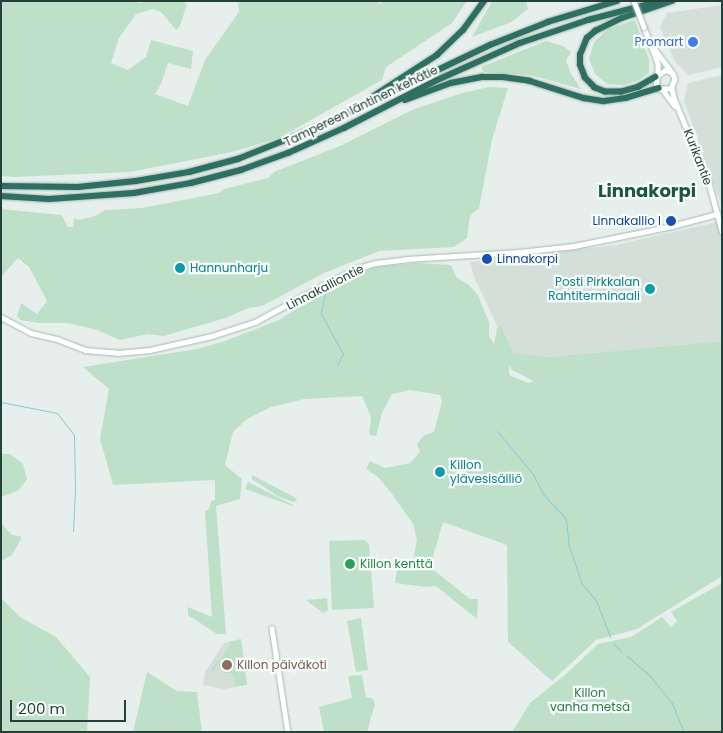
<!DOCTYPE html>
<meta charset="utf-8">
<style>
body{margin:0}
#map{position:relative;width:723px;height:733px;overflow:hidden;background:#e6efeb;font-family:Poppins,sans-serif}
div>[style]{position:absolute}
.built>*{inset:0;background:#d4dfda}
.green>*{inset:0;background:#bfe0c8}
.stream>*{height:1px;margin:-0.5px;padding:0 0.5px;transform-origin:0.5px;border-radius:0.5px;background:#8ec9d4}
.roads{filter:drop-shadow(0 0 1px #a4bbb3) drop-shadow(0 0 1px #a4bbb3)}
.secondary>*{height:4.5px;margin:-2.25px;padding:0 2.25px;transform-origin:2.25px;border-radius:2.25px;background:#fff}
.highway>*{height:5.5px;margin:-2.75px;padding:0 2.75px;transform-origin:2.75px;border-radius:2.75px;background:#2f6f62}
.bridges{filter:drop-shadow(0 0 1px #a4bbb3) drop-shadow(0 0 1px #a4bbb3)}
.secondary-bridge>*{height:4.5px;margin:-2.25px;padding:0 2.25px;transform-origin:2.25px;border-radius:2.25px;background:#fff}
.dots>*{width:14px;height:14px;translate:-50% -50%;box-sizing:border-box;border:2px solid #f7fbf9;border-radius:50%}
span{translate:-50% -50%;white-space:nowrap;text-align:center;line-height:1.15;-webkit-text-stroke:4.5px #f7fbf9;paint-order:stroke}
.shop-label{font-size:12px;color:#366cbe}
.right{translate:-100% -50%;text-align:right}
.street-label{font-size:12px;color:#24423a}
.transit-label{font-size:12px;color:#164399}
.left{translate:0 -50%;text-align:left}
.culture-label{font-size:12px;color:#0d838f}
.leisure-label{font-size:12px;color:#27864d}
.education-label{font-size:12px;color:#785e54}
.park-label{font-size:12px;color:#2d7a4b}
.district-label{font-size:18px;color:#1f5548;font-weight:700}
.frame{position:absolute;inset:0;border:2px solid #24423a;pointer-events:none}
.scale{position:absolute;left:10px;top:700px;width:116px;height:22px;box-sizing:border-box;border:2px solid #24423a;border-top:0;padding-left:6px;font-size:15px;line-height:18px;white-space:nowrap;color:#24423a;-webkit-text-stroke:4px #f7fbf9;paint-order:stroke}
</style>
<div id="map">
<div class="built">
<i style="clip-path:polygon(722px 5px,722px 67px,689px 75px,675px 62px,660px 27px,667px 13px)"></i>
<i style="clip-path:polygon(722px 75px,722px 207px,684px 101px,688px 83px)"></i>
<i style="clip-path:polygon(722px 221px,722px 341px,548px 357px,510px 353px,474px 277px,470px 262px,616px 245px)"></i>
<i style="clip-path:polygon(241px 639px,247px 685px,224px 689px,203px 685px,205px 672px,224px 643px)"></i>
</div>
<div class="green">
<i style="clip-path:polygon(1px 1px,134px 1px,139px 3px,146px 1px,182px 1px,187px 4px,180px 26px,176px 30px,161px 12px,153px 9px,136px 14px,119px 38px,111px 63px,128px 70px,146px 57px,151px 40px,193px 51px,191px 69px,168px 63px,161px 84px,155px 94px,188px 106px,205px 60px,239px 12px,238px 1px,378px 1px,379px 4px,385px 1px,467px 1px,452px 23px,386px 67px,382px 80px,279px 138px,232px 152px,130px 172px,13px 177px,1px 176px)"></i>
<i style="clip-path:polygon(492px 1px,526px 1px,528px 9px,511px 22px,472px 37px)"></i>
<i style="clip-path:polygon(635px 20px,649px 60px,649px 73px,637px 81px,624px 85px,607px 84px,595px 74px,589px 59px,594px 42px,608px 29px)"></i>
<i style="clip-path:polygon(546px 41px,563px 46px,571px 52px,566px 60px,571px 74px,581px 89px,530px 75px,484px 72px,481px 67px)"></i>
<i style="clip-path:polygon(489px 87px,508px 88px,492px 140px,479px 208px,470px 216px,467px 238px,454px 247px,379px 251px,324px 273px,262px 306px,249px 308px,225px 318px,164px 336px,148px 334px,120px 340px,97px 330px,68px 323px,39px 323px,20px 320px,17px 316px,21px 303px,37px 314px,47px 301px,29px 267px,18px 258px,1px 277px,1px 209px,62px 215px,68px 227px,73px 227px,74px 218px,79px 220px,95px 216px,105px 210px,142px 208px,219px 193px,224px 189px,268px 178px,274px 172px,340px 146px,412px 110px,462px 93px)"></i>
<i style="clip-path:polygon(evenodd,416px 263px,451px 265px,456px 277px,469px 285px,478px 295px,489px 322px,489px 336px,494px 344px,497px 328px,501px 326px,513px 353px,548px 357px,722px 341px,722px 576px,637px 629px,596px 640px,552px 681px,508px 642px,507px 545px,443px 522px,430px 567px,470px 599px,478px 599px,477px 619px,436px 586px,426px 587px,395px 583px,398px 564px,412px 567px,417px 540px,413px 524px,392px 494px,378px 477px,366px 469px,370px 461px,385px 468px,410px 463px,420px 452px,417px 444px,423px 436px,434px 432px,442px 402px,440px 395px,410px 390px,392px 394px,382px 413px,376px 436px,369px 435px,371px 417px,362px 396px,304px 399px,271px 407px,247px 419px,233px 432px,225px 465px,242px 479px,240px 499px,216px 506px,226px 634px,217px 634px,188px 615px,188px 607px,212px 617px,205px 511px,209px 509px,211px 501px,215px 500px,215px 480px,113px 485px,100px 439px,109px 389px,83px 367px,197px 349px,225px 341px,279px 320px,339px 281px,375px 267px,416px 263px,509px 365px,512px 370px,534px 381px,528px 383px,509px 375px,509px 365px)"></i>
<i style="clip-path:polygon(1px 454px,10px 454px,23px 464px,27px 479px,19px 490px,4px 496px,1px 496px)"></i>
<i style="clip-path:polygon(252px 475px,296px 498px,297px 499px,294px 502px,279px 497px,252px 479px)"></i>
<i style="clip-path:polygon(248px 482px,293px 505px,293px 506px,245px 489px)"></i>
<i style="clip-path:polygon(1px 523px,12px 535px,20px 536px,21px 539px,12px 555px,1px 561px)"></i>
<i style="clip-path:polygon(364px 540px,369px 544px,374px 608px,332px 610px,329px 541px)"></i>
<i style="clip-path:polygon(722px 583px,722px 732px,512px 732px,530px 703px,566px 674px,598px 644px,631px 637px,662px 617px,671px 627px,677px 621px,671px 612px)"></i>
<i style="clip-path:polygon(1px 598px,20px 617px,56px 637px,90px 677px,87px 732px,1px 732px)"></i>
<i style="clip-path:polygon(327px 598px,328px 610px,323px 613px,306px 600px)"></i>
<i style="clip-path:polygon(361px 618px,368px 670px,356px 672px,347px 621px)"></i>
<i style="clip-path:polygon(241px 639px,247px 685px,236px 686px,232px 673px,225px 673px,217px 666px,210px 673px,217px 660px,220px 661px,231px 642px)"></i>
<i style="clip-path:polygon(147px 672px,177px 691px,197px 692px,202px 732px,133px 732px)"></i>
<i style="clip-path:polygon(362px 675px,366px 697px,373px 699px,375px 704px,367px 732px,324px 732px,319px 707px,352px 698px,348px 676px)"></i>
</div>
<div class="stream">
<i style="left:326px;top:288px;width:26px;rotate:101deg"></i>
<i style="left:321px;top:314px;width:46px;rotate:61.2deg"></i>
<i style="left:343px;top:354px;width:13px;rotate:119deg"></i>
<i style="left:1px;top:402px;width:57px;rotate:11.1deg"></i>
<i style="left:57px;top:413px;width:28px;rotate:52deg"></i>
<i style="left:74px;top:435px;width:54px;rotate:88.9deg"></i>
<i style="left:75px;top:489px;width:42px;rotate:92.7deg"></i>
<i style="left:497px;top:431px;width:56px;rotate:50.1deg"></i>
<i style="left:533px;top:474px;width:22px;rotate:63deg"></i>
<i style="left:543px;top:494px;width:34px;rotate:47deg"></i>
<i style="left:566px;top:519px;width:27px;rotate:84deg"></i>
<i style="left:569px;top:546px;width:40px;rotate:71.1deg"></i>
<i style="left:582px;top:584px;width:21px;rotate:49deg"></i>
<i style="left:596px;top:600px;width:40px;rotate:69deg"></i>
<i style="left:613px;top:643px;width:11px;rotate:45deg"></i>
<i style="left:627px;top:656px;width:30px;rotate:41deg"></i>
<i style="left:650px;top:676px;width:35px;rotate:51deg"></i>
<i style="left:672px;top:703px;width:31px;rotate:68deg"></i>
</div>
<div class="roads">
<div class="secondary">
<i style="left:644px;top:27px;width:40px;rotate:69deg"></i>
<i style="left:658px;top:64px;width:9px;rotate:90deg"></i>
<i style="left:653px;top:47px;width:34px;rotate:53deg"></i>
<i style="left:673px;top:74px;width:5px;rotate:68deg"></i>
<i style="left:675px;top:79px;width:11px;rotate:112deg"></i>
<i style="left:671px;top:89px;width:11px;rotate:180deg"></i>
<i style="left:660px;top:89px;width:6px;rotate:-129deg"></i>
<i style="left:656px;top:84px;width:8px;rotate:-83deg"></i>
<i style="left:657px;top:76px;width:10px;rotate:-37deg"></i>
<i style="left:665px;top:70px;width:6px;rotate:18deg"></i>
<i style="left:672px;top:88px;width:10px;rotate:79deg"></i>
<i style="left:674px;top:98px;width:92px;rotate:67.6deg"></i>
<i style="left:709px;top:183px;width:50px;rotate:74.8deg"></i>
<i style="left:663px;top:90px;width:20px;rotate:53deg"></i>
<i style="left:1px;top:317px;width:34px;rotate:28deg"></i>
<i style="left:31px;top:333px;width:27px;rotate:13deg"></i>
<i style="left:57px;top:339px;width:30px;rotate:21deg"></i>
<i style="left:85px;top:350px;width:32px;rotate:5deg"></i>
<i style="left:117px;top:353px;width:33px;rotate:-5deg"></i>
<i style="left:150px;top:350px;width:64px;rotate:-12.7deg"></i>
<i style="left:212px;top:336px;width:45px;rotate:-18deg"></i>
<i style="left:255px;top:322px;width:84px;rotate:-28.4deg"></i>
<i style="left:329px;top:282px;width:32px;rotate:-26deg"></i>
<i style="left:358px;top:268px;width:19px;rotate:-16deg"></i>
<i style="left:376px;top:263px;width:31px;rotate:-7deg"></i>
<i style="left:407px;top:259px;width:112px;rotate:-3.6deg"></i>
<i style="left:519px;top:252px;width:55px;rotate:-6.2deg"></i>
<i style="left:574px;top:246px;width:100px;rotate:-11.5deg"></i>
<i style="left:672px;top:226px;width:47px;rotate:-14.9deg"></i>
<i style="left:272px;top:628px;width:105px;rotate:81.3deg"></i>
</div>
<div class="highway">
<i style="left:656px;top:77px;width:20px;rotate:150deg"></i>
<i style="left:639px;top:87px;width:18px;rotate:164deg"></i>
<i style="left:622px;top:92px;width:17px;rotate:180deg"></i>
<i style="left:605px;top:92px;width:11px;rotate:-158deg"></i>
<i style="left:595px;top:88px;width:14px;rotate:-135deg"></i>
<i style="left:585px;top:78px;width:14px;rotate:-111deg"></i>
<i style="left:580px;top:65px;width:10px;rotate:-90deg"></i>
<i style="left:580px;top:55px;width:18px;rotate:-68deg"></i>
<i style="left:587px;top:38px;width:11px;rotate:-41deg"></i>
<i style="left:595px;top:31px;width:30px;rotate:-26deg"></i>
<i style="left:622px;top:18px;width:53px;rotate:-18.8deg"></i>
<i style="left:369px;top:99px;width:81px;rotate:-32.9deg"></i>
<i style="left:437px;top:55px;width:36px;rotate:-44deg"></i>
<i style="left:463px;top:30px;width:36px;rotate:-54deg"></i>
<i style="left:405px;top:100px;width:49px;rotate:-20.3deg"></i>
<i style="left:451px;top:83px;width:32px;rotate:-11deg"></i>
<i style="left:482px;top:77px;width:21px"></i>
<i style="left:503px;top:77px;width:27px;rotate:8deg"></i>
<i style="left:530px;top:81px;width:57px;rotate:17.5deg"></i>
<i style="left:584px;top:98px;width:20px;rotate:9deg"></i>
<i style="left:604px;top:101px;width:22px;rotate:-8deg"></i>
<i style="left:626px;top:98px;width:34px;rotate:-17deg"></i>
<i style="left:1px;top:186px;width:77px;rotate:0.7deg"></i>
<i style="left:78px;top:187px;width:58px;rotate:-5.9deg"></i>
<i style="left:136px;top:181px;width:54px;rotate:-9.6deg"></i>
<i style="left:189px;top:172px;width:51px;rotate:-14.9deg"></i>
<i style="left:238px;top:159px;width:94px;rotate:-21.9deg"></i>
<i style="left:325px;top:124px;width:183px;rotate:-25.6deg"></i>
<i style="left:490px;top:45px;width:62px;rotate:-21.6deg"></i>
<i style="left:548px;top:22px;width:72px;rotate:-16.9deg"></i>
<i style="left:1px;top:196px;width:48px;rotate:3.6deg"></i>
<i style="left:49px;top:199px;width:85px;rotate:-4deg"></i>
<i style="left:134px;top:193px;width:58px;rotate:-10deg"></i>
<i style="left:191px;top:183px;width:52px;rotate:-14.6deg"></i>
<i style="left:241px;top:170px;width:50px;rotate:-19.9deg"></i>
<i style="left:288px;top:153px;width:61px;rotate:-24.1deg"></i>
<i style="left:344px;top:128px;width:102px;rotate:-27.3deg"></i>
<i style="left:435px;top:81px;width:93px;rotate:-24.1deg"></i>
<i style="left:520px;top:43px;width:72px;rotate:-18.7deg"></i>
<i style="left:588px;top:20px;width:75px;rotate:-14.6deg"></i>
</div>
</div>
<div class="bridges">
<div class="secondary-bridge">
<i style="left:634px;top:1px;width:28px;rotate:69deg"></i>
</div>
</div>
<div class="dots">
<i style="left:693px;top:42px;background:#3f7fe0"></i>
<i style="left:671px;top:221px;background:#1a4fb4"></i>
<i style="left:487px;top:259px;background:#1a4fb4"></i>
<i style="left:180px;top:268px;background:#0f9aa8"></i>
<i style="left:650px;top:289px;background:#0f9aa8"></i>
<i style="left:440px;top:472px;background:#0f9aa8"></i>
<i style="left:350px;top:564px;background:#2e9e5b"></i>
<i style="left:227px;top:665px;background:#8d6e63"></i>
</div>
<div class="shop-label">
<span class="right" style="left:683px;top:42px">Promart</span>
</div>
<div class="street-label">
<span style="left:361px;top:106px;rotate:-26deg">Tampereen läntinen kehätie</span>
<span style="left:698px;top:157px;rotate:69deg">Kurikantie</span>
<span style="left:325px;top:287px;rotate:-27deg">Linnakalliontie</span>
</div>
<div class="transit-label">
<span class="right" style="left:661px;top:221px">Linnakallio I</span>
<span class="left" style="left:497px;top:259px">Linnakorpi</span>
</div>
<div class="culture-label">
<span class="left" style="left:190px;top:268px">Hannunharju</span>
<span class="right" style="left:640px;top:289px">Posti Pirkkalan<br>Rahtiterminaali</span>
<span class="left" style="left:450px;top:472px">Killon<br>ylävesisäiliö</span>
</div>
<div class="leisure-label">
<span class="left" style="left:360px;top:564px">Killon kenttä</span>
</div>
<div class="education-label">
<span class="left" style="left:237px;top:665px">Killon päiväkoti</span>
</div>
<div class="park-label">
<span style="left:590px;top:700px">Killon<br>vanha metsä</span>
</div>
<div class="district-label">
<span style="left:647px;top:191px">Linnakorpi</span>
</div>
<div class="frame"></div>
<div class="scale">200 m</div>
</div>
